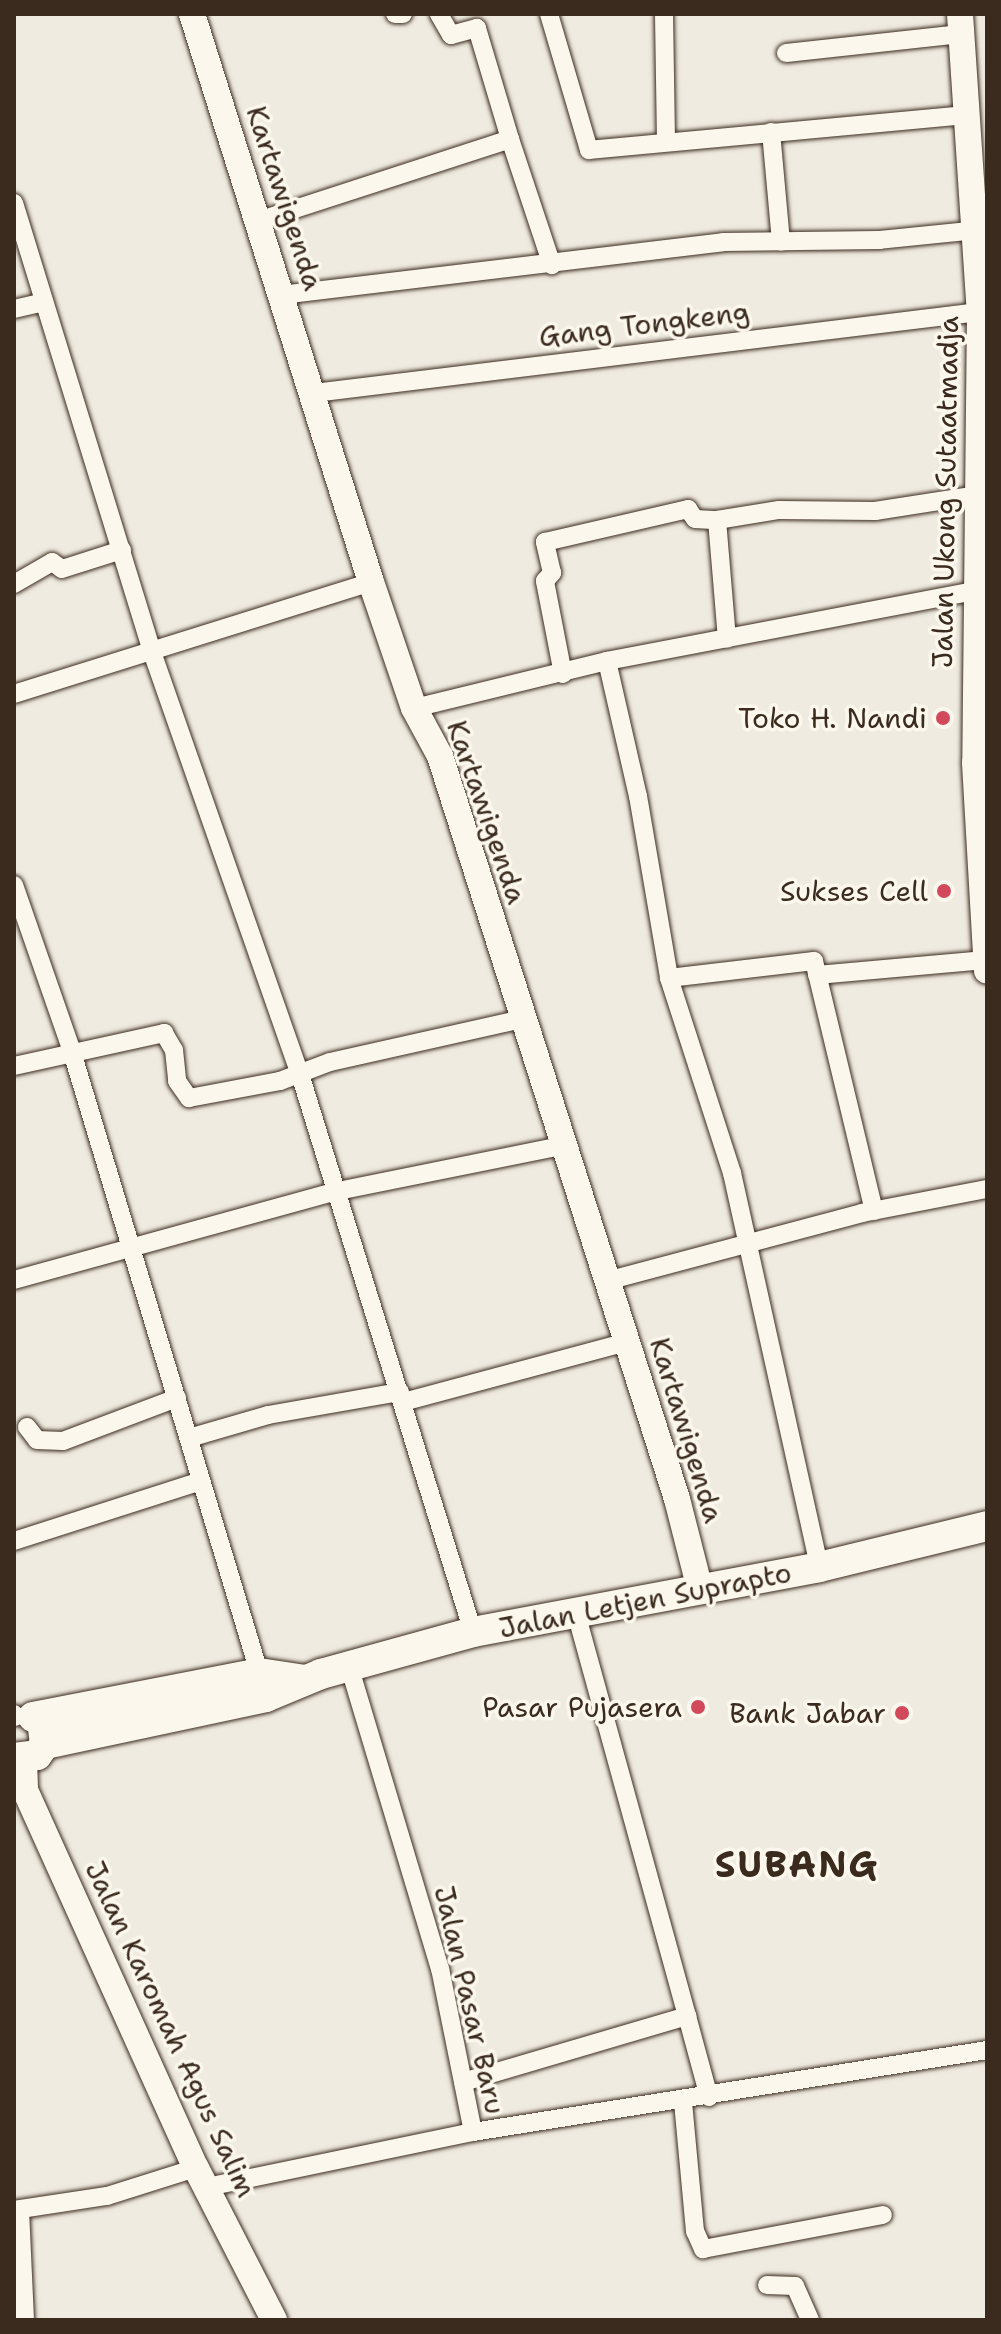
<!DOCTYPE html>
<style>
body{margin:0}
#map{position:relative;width:1001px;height:2334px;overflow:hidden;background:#f0ebe0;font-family:"Shantell Sans",sans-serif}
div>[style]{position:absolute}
.roads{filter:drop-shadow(0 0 2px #3b2a1e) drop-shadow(0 0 2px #3b2a1e)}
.street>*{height:18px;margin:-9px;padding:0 9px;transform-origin:9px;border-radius:9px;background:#fbf7ec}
.secondary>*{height:26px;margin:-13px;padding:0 13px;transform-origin:13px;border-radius:13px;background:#fbf7ec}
.primary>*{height:30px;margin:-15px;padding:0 15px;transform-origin:15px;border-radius:15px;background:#fbf7ec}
.dots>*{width:22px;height:22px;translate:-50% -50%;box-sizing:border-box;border:4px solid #fbf7ec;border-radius:50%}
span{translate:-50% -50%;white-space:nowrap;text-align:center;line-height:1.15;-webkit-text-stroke:7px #fbf7ec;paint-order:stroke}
.street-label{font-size:28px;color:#3b2a1e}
.poi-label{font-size:28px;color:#3b2a1e}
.right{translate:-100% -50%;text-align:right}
.district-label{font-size:36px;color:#3b2a1e;font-weight:700;letter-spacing:2px}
.frame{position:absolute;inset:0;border:16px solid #3b2a1e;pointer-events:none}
</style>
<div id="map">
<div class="roads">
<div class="street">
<i style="left:395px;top:14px;width:8px"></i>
<i style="left:549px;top:14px;width:142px;rotate:73.6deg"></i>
<i style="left:589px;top:150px;width:378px;rotate:-5.3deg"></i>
<i style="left:664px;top:14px;width:127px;rotate:89.1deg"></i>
<i style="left:786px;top:53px;width:176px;rotate:-6.2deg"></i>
<i style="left:771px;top:132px;width:110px;rotate:84.8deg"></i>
<i style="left:510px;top:139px;width:133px;rotate:71.6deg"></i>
<i style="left:14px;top:203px;width:470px;rotate:72.9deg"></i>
<i style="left:152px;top:652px;width:444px;rotate:70.7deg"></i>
<i style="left:299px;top:1071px;width:587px;rotate:72.77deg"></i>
<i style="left:258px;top:221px;width:265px;rotate:-18deg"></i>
<i style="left:510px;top:139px;width:116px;rotate:-106.6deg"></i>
<i style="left:477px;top:28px;width:27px;rotate:165deg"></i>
<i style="left:451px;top:35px;width:24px;rotate:-120deg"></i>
<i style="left:281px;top:295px;width:445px;rotate:-6.8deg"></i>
<i style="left:723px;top:242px;width:156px;rotate:-0.7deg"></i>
<i style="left:879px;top:240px;width:99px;rotate:-5.8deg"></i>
<i style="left:14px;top:309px;width:31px;rotate:-13deg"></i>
<i style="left:314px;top:393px;width:678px;rotate:-6.95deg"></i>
<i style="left:717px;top:520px;width:119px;rotate:85.2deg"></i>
<i style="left:14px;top:584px;width:44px;rotate:-30.1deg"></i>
<i style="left:52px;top:562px;width:12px;rotate:35deg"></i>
<i style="left:62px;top:569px;width:63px;rotate:-17.6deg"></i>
<i style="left:607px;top:661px;width:139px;rotate:77.1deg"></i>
<i style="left:638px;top:796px;width:185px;rotate:80.3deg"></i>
<i style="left:669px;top:978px;width:205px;rotate:72.1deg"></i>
<i style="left:732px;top:1173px;width:403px;rotate:77.5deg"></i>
<i style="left:563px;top:674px;width:95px;rotate:-101deg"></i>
<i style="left:545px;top:581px;width:11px;rotate:-49deg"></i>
<i style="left:552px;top:573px;width:32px;rotate:-103deg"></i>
<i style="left:545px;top:542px;width:147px;rotate:-13deg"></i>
<i style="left:688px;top:509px;width:12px;rotate:55deg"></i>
<i style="left:695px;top:519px;width:22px;rotate:3deg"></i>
<i style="left:717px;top:520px;width:63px;rotate:-9.2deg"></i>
<i style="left:779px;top:510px;width:96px;rotate:0.6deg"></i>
<i style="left:875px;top:511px;width:103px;rotate:-8.9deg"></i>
<i style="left:14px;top:694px;width:374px;rotate:-17.4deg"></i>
<i style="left:414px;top:708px;width:199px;rotate:-13.7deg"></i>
<i style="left:607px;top:661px;width:375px;rotate:-10.8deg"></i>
<i style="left:14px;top:885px;width:177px;rotate:70.8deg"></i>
<i style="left:72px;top:1052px;width:658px;rotate:73.22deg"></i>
<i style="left:817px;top:975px;width:169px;rotate:-5.1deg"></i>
<i style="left:669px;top:978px;width:146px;rotate:-6.7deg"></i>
<i style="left:814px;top:961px;width:257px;rotate:76.5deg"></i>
<i style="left:14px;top:1066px;width:154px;rotate:-12.4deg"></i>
<i style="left:164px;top:1033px;width:20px;rotate:60deg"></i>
<i style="left:174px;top:1050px;width:31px;rotate:84deg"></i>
<i style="left:177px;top:1081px;width:21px;rotate:55deg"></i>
<i style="left:189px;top:1098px;width:93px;rotate:-10.6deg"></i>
<i style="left:280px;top:1081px;width:53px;rotate:-20.8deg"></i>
<i style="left:330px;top:1062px;width:197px;rotate:-12.6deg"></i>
<i style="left:14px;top:1280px;width:336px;rotate:-15.4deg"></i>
<i style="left:338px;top:1191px;width:228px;rotate:-11.4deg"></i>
<i style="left:607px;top:1281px;width:264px;rotate:-14.9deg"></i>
<i style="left:862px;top:1213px;width:127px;rotate:-10.9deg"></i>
<i style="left:403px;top:1402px;width:232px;rotate:-15deg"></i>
<i style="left:27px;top:1427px;width:16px;rotate:52deg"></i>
<i style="left:37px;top:1440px;width:26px;rotate:2deg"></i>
<i style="left:63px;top:1441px;width:122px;rotate:-20.7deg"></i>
<i style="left:189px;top:1438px;width:82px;rotate:-16.2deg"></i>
<i style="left:268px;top:1415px;width:134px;rotate:-9.9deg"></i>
<i style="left:14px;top:1541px;width:196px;rotate:-17.8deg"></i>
<i style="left:14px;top:1714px;width:3px;rotate:72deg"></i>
<i style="left:687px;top:2016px;width:84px;rotate:74.8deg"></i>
<i style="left:463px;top:2082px;width:234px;rotate:-16.4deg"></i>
<i style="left:687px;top:2016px;width:421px;rotate:-105.4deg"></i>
<i style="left:683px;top:2102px;width:130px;rotate:84.7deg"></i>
<i style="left:695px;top:2231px;width:20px;rotate:66deg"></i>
<i style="left:703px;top:2249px;width:183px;rotate:-10.7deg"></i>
<i style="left:473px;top:2132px;width:520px;rotate:-9.06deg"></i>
<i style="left:207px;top:2187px;width:272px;rotate:-11.7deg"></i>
<i style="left:473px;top:2132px;width:166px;rotate:-101.4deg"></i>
<i style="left:440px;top:1969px;width:316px;rotate:-106.7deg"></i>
<i style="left:14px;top:2210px;width:94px;rotate:-8.6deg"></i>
<i style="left:107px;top:2196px;width:93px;rotate:-17.5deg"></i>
<i style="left:20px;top:2210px;width:110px;rotate:87.4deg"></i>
<i style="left:767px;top:2285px;width:28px;rotate:2deg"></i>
<i style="left:795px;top:2286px;width:37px;rotate:66deg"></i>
</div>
<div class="secondary">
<i style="left:192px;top:14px;width:596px;rotate:72.51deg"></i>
<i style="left:371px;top:582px;width:133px;rotate:71.2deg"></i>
<i style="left:414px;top:708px;width:55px;rotate:61.6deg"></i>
<i style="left:440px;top:756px;width:780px;rotate:72.31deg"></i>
<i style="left:677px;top:1499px;width:93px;rotate:75.7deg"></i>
<i style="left:960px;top:14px;width:299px;rotate:86.2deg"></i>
<i style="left:980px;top:312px;width:451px;rotate:90.6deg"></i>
<i style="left:975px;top:763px;width:208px;rotate:86.7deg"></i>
<i style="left:24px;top:1760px;width:30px;rotate:88deg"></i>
<i style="left:25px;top:1790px;width:415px;rotate:65.7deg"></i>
<i style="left:196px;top:2168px;width:171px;rotate:62.8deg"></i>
</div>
<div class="primary">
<i style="left:33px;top:1717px;width:230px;rotate:-11deg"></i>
<i style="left:259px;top:1673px;width:47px;rotate:8.7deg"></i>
<i style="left:45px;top:1744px;width:226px;rotate:-12deg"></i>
<i style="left:266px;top:1697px;width:60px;rotate:-22.7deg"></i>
<i style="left:321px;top:1674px;width:158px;rotate:-15.4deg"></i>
<i style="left:473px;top:1632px;width:352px;rotate:-10.6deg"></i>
<i style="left:819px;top:1567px;width:173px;rotate:-13.7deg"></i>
<i style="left:14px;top:1758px;width:23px;rotate:-7deg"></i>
<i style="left:37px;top:1755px;width:14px;rotate:-54deg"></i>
<i style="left:45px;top:1744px;width:16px;rotate:-97deg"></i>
</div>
</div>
<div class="dots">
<i style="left:943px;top:718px;background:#d1495b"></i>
<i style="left:944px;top:891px;background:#d1495b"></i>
<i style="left:698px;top:1707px;background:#d1495b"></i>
<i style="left:902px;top:1713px;background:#d1495b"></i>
</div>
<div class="street-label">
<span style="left:285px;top:198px;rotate:72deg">Kartawigenda</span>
<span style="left:644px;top:324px;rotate:-7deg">Gang Tongkeng</span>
<span style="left:945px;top:492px;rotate:-89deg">Jalan Ukong Sutaatmadja</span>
<span style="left:487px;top:812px;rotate:71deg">Kartawigenda</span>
<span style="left:687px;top:1430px;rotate:73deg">Kartawigenda</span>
<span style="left:645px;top:1600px;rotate:-11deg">Jalan Letjen Suprapto</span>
<span style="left:470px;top:2000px;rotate:77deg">Jalan Pasar Baru</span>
<span style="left:171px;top:2029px;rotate:65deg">Jalan Karomah Agus Salim</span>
</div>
<div class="poi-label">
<span class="right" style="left:927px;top:718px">Toko H. Nandi</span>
<span class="right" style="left:928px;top:891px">Sukses Cell</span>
<span class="right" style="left:682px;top:1707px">Pasar Pujasera</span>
<span class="right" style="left:886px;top:1713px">Bank Jabar</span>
</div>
<div class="district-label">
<span style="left:797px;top:1865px">SUBANG</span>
</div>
<div class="frame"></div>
</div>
